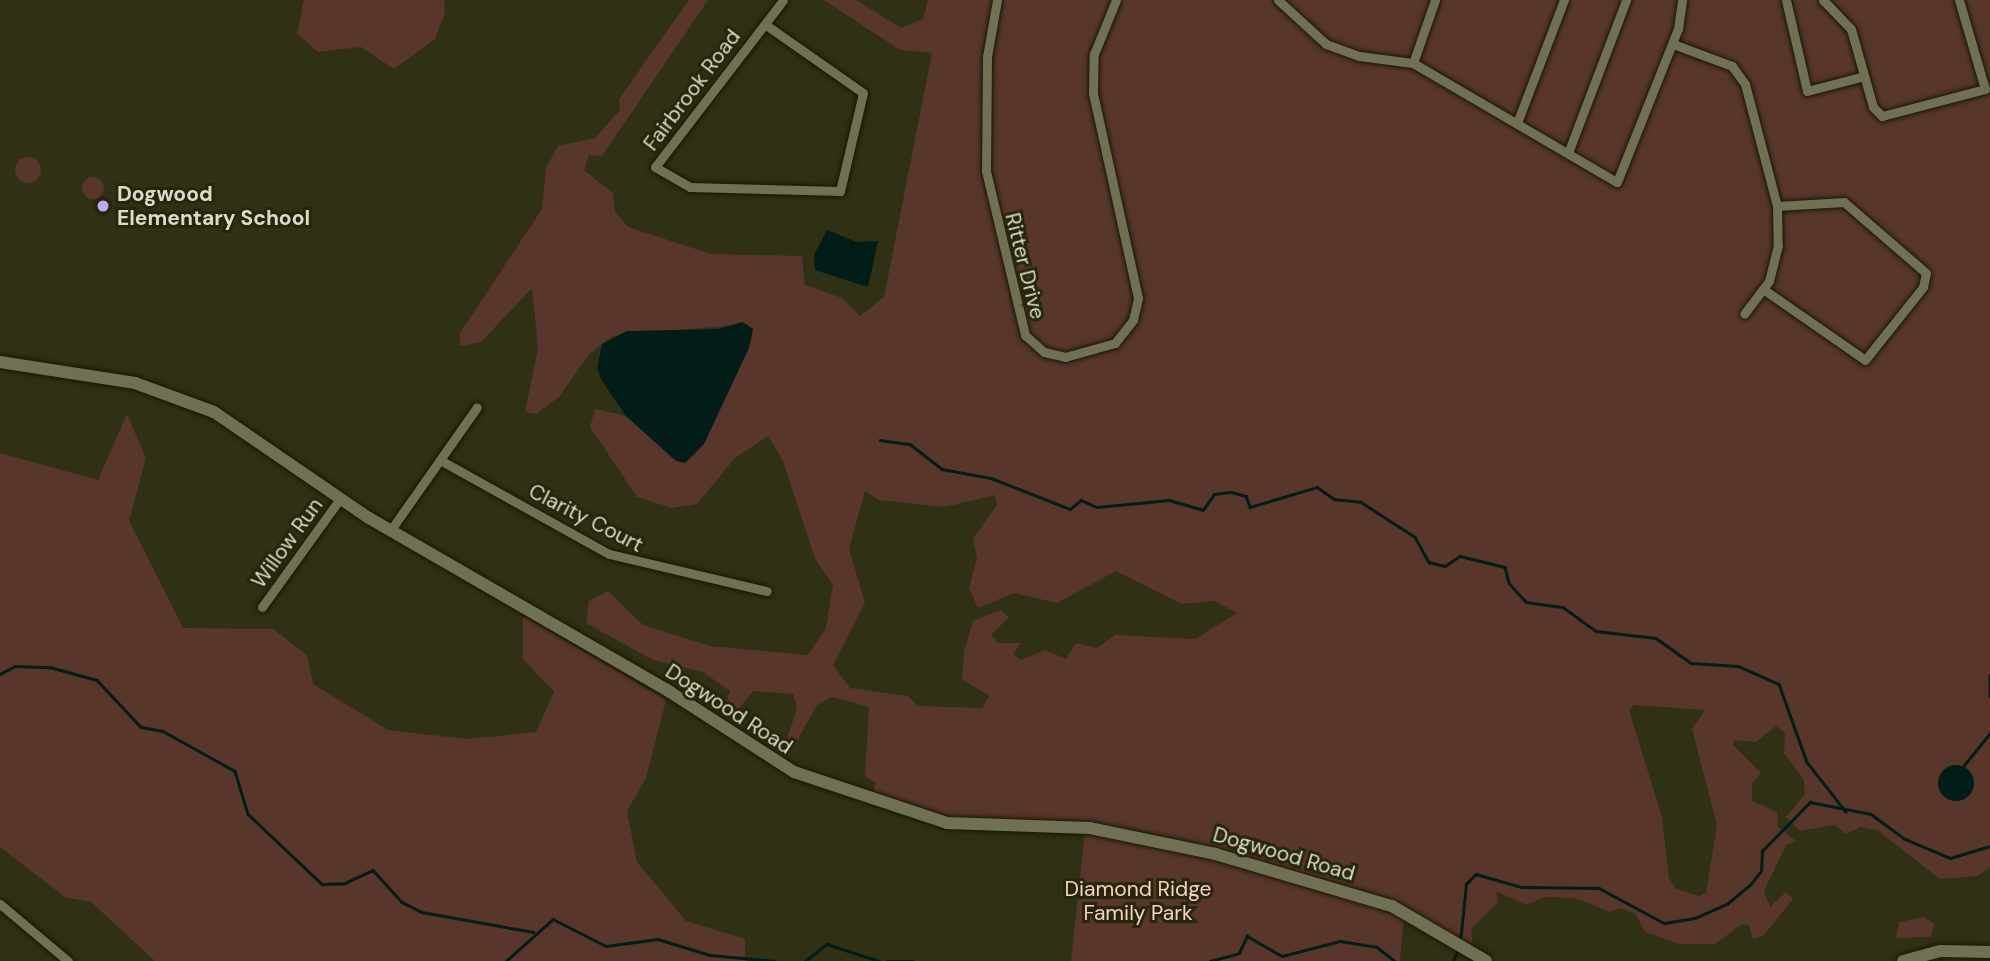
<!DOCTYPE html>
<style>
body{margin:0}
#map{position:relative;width:1990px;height:961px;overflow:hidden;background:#303015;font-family:"DM Sans",sans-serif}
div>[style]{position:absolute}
.green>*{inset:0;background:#58362b}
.round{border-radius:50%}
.water>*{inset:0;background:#021d17}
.stream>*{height:2.5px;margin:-1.25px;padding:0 1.25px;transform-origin:1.25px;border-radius:1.25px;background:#021d17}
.roads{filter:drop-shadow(0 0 2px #181700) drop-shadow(0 0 2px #181700)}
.street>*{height:9px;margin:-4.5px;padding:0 4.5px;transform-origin:4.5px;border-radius:4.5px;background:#707054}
.secondary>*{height:12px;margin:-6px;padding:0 6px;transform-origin:6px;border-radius:6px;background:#707054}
.dots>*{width:19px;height:19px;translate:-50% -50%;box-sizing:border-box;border:4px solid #26260b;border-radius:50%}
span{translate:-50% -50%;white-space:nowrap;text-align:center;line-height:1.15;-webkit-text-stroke:6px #26260b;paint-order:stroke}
.street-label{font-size:21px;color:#dadbcb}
.poi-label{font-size:21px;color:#dadbcb;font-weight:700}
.left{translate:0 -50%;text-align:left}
.park-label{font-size:21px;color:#f7d0c4}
</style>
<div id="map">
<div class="green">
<i style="clip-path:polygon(304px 0,444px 0,445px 13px,435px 39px,394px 69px,361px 47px,318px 52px,297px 34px)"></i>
<i style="clip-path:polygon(evenodd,689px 0,708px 0,602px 156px,589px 155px,584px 170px,613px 193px,615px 212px,628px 227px,711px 254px,802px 256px,805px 285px,842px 298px,860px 316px,884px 297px,932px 53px,900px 50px,824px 0,856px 0,901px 28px,923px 19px,928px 0,1990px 0,1990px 867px,1978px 876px,1940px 879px,1877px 830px,1860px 827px,1846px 834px,1835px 825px,1800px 831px,1786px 817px,1805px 794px,1804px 780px,1784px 753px,1785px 733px,1776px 726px,1756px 742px,1734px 740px,1733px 745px,1761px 773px,1752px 783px,1752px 801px,1777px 812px,1778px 827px,1796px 841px,1786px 845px,1764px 891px,1770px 907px,1786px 892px,1793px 899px,1764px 935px,1753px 939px,1749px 925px,1742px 924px,1715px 944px,1679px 944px,1645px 932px,1635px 913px,1620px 908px,1610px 912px,1575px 898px,1545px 897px,1526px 905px,1496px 891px,1498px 902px,1471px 929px,1473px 947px,1372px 894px,1160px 835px,1088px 823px,953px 820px,872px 795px,876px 783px,865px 776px,869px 707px,832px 697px,817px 705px,788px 757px,781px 757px,797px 708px,793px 694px,753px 691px,734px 714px,725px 707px,730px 691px,703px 672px,653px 660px,586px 623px,589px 601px,608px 591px,643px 625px,710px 646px,808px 655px,826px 628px,833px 585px,815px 559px,783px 461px,768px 436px,735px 458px,697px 504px,672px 508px,637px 497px,590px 427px,595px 409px,626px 416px,676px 461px,695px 455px,749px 348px,748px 324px,613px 336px,589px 354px,559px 397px,536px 414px,525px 412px,538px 348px,532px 288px,481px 342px,460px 346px,460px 333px,542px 209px,546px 168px,558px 146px,595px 138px,620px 110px,619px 99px,689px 0,865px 491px,879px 500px,945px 507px,995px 495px,997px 505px,973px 539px,977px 558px,969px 588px,978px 608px,1014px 593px,1057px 603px,1116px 571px,1182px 604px,1214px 601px,1237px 613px,1195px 639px,1115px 635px,1097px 648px,1076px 643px,1066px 659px,1045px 650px,1021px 660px,1013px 654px,1021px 643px,998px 643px,991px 635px,1009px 617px,1000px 610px,973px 621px,964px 651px,962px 679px,989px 696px,982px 708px,918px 706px,908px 696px,850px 688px,833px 665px,865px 603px,849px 549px,865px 491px,689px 0,1634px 705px,1705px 710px,1692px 729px,1717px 825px,1706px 893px,1699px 896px,1676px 889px,1669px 878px,1662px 817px,1629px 710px,1634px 705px)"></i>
<i class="round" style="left:15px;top:157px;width:26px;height:26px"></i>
<i class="round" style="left:82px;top:177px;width:22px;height:22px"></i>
<i style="clip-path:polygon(127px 414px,146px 458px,129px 521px,183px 628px,273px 629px,307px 655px,313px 684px,388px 730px,467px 739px,536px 732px,554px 692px,523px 659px,523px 616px,666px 700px,646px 778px,627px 811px,637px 862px,686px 921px,745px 939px,745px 961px,155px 961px,91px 902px,65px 897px,0 847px,0 453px,98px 480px)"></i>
<i style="clip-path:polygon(1085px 832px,1213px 859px,1404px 915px,1400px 961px,1071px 961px)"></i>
<i style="clip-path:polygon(1924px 917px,1935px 924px,1930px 937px,1896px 938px,1899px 922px)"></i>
</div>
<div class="water">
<i style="clip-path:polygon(827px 230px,857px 242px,878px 241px,868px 287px,815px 270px,814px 255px)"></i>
<i style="clip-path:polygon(742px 322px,753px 329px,749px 348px,704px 444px,685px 463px,676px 461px,626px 416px,602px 381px,597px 369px,602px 344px,627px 331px,718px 329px)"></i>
<i class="round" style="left:1938px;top:765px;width:36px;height:36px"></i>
</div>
<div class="stream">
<i style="left:880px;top:440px;width:30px;rotate:8deg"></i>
<i style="left:910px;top:444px;width:41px;rotate:38deg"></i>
<i style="left:942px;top:469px;width:50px;rotate:10.4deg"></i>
<i style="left:991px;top:478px;width:85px;rotate:21.4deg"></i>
<i style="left:1070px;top:509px;width:14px;rotate:-39deg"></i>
<i style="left:1081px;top:500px;width:17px;rotate:24deg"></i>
<i style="left:1097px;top:507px;width:72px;rotate:-5.6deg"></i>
<i style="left:1169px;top:500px;width:35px;rotate:16deg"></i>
<i style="left:1203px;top:510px;width:19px;rotate:-55deg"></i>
<i style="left:1214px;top:494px;width:17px;rotate:-7deg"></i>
<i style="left:1231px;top:492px;width:16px;rotate:15deg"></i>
<i style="left:1246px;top:496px;width:12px;rotate:70deg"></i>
<i style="left:1250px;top:507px;width:70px;rotate:-16.6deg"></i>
<i style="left:1317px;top:487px;width:21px;rotate:35deg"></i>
<i style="left:1334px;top:499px;width:27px;rotate:6deg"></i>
<i style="left:1361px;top:502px;width:64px;rotate:32.9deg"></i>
<i style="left:1415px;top:537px;width:29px;rotate:61deg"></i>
<i style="left:1429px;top:562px;width:16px;rotate:14deg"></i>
<i style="left:1445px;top:566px;width:18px;rotate:-34deg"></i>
<i style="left:1460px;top:556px;width:46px;rotate:13.7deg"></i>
<i style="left:1505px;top:567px;width:16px;rotate:76deg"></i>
<i style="left:1509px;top:583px;width:25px;rotate:48deg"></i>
<i style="left:1526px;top:602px;width:37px;rotate:8deg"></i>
<i style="left:1563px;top:607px;width:41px;rotate:36deg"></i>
<i style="left:1596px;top:631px;width:60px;rotate:6.7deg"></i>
<i style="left:1656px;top:638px;width:43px;rotate:35.5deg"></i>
<i style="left:1691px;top:663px;width:47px;rotate:3.7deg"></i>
<i style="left:1738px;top:666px;width:45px;rotate:23.7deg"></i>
<i style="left:1779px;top:684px;width:83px;rotate:70.3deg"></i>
<i style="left:1807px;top:762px;width:63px;rotate:52deg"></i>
<i style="left:0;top:674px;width:17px;rotate:-28deg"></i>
<i style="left:15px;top:666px;width:35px;rotate:2deg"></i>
<i style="left:50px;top:667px;width:49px;rotate:15.5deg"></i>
<i style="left:97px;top:680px;width:64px;rotate:46.9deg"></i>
<i style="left:141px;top:727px;width:22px;rotate:10deg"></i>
<i style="left:163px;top:731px;width:82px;rotate:29.1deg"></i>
<i style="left:235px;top:771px;width:45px;rotate:73.2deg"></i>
<i style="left:248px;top:814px;width:102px;rotate:43.4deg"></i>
<i style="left:322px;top:884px;width:23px;rotate:-2deg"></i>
<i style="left:345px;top:883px;width:31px;rotate:-25deg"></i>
<i style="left:373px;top:870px;width:43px;rotate:47.8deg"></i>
<i style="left:402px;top:902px;width:22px;rotate:27deg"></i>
<i style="left:422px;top:912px;width:113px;rotate:10.2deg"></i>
<i style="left:1990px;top:675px;width:21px;rotate:90deg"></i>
<i style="left:1961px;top:769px;width:46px;rotate:-51.1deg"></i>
<i style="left:1460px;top:942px;width:58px;rotate:-84.1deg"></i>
<i style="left:1466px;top:884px;width:14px;rotate:-45deg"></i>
<i style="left:1476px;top:874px;width:47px;rotate:16.1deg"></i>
<i style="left:1521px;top:887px;width:78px;rotate:0.7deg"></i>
<i style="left:1599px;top:888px;width:74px;rotate:28.3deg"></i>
<i style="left:1664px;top:923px;width:31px;rotate:-9deg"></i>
<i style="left:1695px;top:918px;width:35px;rotate:-24deg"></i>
<i style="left:1727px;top:904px;width:30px;rotate:-40deg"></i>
<i style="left:1750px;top:885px;width:18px;rotate:-52deg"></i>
<i style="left:1761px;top:871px;width:20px;rotate:-87deg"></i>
<i style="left:1762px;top:851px;width:69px;rotate:-45.6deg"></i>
<i style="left:1810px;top:802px;width:62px;rotate:11.1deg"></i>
<i style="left:1871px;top:814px;width:42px;rotate:36.3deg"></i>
<i style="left:1905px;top:839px;width:49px;rotate:22.9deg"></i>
<i style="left:1950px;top:858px;width:42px;rotate:-16.7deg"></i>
<i style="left:506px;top:961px;width:63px;rotate:-41.8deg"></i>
<i style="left:553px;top:919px;width:59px;rotate:27deg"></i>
<i style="left:606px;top:946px;width:52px;rotate:-7.7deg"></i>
<i style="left:658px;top:939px;width:54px;rotate:17.1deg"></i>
<i style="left:710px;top:955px;width:65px;rotate:5.3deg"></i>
<i style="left:805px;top:961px;width:28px;rotate:-38deg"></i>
<i style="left:827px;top:944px;width:55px;rotate:18.1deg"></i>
<i style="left:887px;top:961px;width:26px"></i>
<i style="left:1210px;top:961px;width:30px;rotate:-15deg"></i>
<i style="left:1239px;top:953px;width:19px;rotate:-65deg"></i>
<i style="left:1247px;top:936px;width:40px;rotate:29.7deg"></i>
<i style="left:1282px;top:956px;width:60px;rotate:-14.5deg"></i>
<i style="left:1340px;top:941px;width:37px;rotate:9deg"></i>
<i style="left:1377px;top:947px;width:23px;rotate:38deg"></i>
<i style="left:1453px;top:961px;width:14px;rotate:-65deg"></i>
</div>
<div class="roads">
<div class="street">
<i style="left:997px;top:0;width:58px;rotate:100deg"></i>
<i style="left:987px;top:57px;width:114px;rotate:90.5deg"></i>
<i style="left:986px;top:171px;width:169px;rotate:76.6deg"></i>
<i style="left:1025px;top:335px;width:25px;rotate:42deg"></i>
<i style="left:1044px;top:352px;width:22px;rotate:13deg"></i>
<i style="left:1065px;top:357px;width:52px;rotate:-15.6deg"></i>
<i style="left:1115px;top:343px;width:29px;rotate:-52deg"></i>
<i style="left:1133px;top:320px;width:23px;rotate:-77deg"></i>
<i style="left:1138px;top:298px;width:210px;rotate:-102.4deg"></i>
<i style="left:1093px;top:93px;width:39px;rotate:-89deg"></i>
<i style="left:1094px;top:54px;width:58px;rotate:-67.8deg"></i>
<i style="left:1278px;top:0;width:65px;rotate:42.5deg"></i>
<i style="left:1326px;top:44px;width:35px;rotate:20deg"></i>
<i style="left:1359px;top:56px;width:54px;rotate:7.4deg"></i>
<i style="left:1435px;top:0;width:67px;rotate:109.2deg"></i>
<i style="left:1413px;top:63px;width:236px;rotate:30.3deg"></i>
<i style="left:1617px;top:182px;width:165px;rotate:-68.3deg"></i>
<i style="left:1678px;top:29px;width:29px;rotate:-82deg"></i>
<i style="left:1786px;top:0;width:93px;rotate:77deg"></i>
<i style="left:1807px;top:91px;width:59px;rotate:-14.7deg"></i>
<i style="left:1823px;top:0;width:40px;rotate:46deg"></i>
<i style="left:1851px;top:29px;width:81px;rotate:74.2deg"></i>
<i style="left:1873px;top:107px;width:13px;rotate:45deg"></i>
<i style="left:1882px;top:116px;width:106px;rotate:-14.7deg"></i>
<i style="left:1985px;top:89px;width:93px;rotate:-106.3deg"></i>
<i style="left:766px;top:25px;width:118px;rotate:35deg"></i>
<i style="left:863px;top:93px;width:101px;rotate:103.2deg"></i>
<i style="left:840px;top:191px;width:150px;rotate:-178.5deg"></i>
<i style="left:690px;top:187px;width:40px;rotate:-150.3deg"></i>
<i style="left:655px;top:167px;width:210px;rotate:-52.5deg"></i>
<i style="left:1673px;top:44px;width:63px;rotate:20.4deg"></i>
<i style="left:1732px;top:66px;width:22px;rotate:54deg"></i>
<i style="left:1745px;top:84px;width:126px;rotate:75.3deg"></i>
<i style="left:1777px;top:206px;width:39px;rotate:89deg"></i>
<i style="left:1778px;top:245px;width:37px;rotate:104deg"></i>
<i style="left:1769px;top:281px;width:41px;rotate:127.1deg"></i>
<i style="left:1517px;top:123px;width:132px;rotate:-69.1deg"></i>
<i style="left:1568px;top:153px;width:164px;rotate:-69.2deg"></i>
<i style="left:1763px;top:289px;width:124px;rotate:34.8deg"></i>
<i style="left:1865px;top:360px;width:93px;rotate:-51.5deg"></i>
<i style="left:1923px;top:287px;width:14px;rotate:-78deg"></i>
<i style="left:1926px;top:273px;width:108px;rotate:-139.1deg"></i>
<i style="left:1844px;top:202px;width:67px;rotate:176.6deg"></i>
<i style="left:440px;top:460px;width:193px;rotate:29.1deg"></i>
<i style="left:609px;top:554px;width:162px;rotate:13.2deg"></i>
<i style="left:390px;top:531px;width:151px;rotate:-54.9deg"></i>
<i style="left:262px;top:607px;width:133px;rotate:-54.2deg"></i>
<i style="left:0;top:904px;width:89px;rotate:40deg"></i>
</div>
<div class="secondary">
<i style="left:0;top:362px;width:137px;rotate:8.8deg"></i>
<i style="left:135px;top:383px;width:84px;rotate:20.2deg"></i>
<i style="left:214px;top:412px;width:188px;rotate:34.4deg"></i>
<i style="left:369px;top:518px;width:348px;rotate:30deg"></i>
<i style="left:670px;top:692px;width:148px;rotate:32.8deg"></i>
<i style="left:794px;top:772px;width:161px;rotate:18.4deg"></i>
<i style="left:947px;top:823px;width:143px;rotate:2deg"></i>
<i style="left:1090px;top:828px;width:128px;rotate:11.7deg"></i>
<i style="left:1215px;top:854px;width:184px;rotate:16.4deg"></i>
<i style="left:1392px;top:906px;width:109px;rotate:30.3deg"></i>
<i style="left:1903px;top:961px;width:39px;rotate:-15deg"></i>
<i style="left:1941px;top:951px;width:49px;rotate:1.2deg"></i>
</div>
</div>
<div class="dots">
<i style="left:103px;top:206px;background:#bbaaf6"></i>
</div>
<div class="street-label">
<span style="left:692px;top:90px;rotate:-53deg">Fairbrook Road</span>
<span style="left:1025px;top:266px;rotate:76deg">Ritter Drive</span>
<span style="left:586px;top:518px;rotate:27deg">Clarity Court</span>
<span style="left:287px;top:543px;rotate:-54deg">Willow Run</span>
<span style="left:729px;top:709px;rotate:33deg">Dogwood Road</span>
<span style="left:1284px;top:854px;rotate:16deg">Dogwood Road</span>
</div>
<div class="poi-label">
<span class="left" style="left:117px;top:206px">Dogwood<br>Elementary School</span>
</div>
<div class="park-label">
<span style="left:1138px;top:901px">Diamond Ridge<br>Family Park</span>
</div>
</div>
